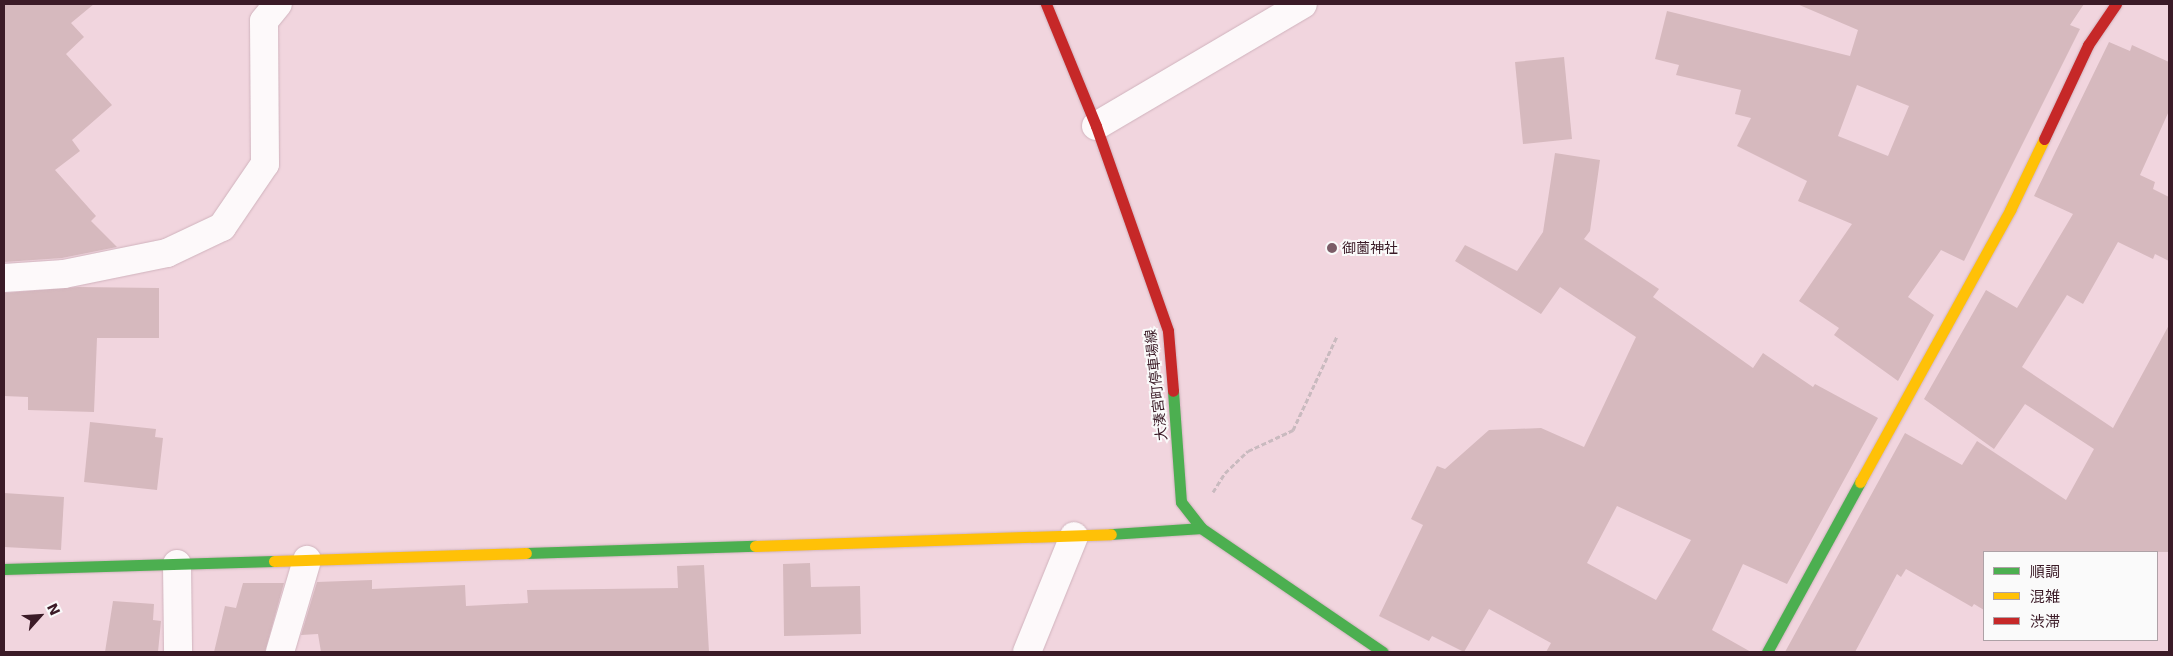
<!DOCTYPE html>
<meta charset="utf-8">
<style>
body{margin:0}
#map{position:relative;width:2173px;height:656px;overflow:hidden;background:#f1d5de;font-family:"DejaVu Sans","Noto Sans JP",sans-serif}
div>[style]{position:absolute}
.building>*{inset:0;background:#d6b9be}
.path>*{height:3px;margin-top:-1.5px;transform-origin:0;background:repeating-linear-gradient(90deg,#c9babf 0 5px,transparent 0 7.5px)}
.roads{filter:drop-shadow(0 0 1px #d0b3bd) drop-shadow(0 0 1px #d0b3bd)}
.street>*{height:28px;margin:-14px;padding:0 14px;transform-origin:14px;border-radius:14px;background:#fdf9fa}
.fast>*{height:11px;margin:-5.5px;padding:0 5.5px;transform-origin:5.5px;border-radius:5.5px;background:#4caf50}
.slow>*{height:11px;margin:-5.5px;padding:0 5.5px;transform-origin:5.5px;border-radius:5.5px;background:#ffc107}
.jam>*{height:11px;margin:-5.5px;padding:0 5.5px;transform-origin:5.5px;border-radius:5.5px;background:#c62828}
.dots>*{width:14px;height:14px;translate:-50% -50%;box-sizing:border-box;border:2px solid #fafafa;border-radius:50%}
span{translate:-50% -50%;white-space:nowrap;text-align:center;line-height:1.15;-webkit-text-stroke:4px #fafafa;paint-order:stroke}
.poi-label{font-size:14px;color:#3b1b27}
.left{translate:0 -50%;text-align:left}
.street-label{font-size:14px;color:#3b1b27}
.frame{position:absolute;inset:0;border:5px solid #3b1b27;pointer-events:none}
.legend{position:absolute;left:1983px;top:551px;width:175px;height:90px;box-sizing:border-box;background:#fafafa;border:1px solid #aea1a6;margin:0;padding:6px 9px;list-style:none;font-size:15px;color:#3b1b27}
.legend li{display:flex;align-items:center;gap:10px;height:25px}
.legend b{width:25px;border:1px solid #aea1a6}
.north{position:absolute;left:15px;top:591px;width:50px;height:50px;-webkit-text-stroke:4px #fafafa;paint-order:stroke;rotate:64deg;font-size:14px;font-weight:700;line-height:20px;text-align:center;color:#3b1b27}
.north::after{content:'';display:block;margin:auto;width:18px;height:22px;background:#3b1b27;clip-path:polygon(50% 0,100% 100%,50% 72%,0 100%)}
</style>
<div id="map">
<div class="building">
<i style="clip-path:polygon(4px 4px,94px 4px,71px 23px,84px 37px,66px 54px,112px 105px,72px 140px,80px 151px,55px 170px,96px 216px,91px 221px,117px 247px,62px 258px,4px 262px)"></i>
<i style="clip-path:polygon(evenodd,1797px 4px,2084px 4px,2070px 25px,2080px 29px,1964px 261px,1941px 250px,1908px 297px,1934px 315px,1898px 381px,1834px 335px,1839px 328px,1799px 301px,1852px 224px,1798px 201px,1807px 181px,1737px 146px,1751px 118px,1735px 114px,1741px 90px,1676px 75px,1679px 65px,1655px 59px,1667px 11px,1850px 56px,1858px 30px,1797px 4px,1857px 85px,1909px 106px,1888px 156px,1838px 136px,1857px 85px)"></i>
<i style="clip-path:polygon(2109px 42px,2130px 51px,2132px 45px,2169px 62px,2169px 111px,2140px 175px,2155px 182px,2153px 189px,2169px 197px,2169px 261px,2155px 254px,2153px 259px,2118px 242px,2083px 304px,2067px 295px,2022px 367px,2113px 428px,2169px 325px,2169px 552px,1984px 552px,1984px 610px,1974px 604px,1972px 607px,1906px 569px,1901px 577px,1897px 574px,1855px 652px,1785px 652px,1905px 433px,1962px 465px,1977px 441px,2066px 500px,2094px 449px,2025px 404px,1994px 449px,1924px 399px,1986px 290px,2017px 308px,2073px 214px,2034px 196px)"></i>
<i style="clip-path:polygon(1564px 57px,1572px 139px,1523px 144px,1515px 62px)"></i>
<i style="clip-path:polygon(evenodd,1555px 153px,1600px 160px,1590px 231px,1584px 239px,1659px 289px,1653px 297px,1753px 368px,1763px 353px,1813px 387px,1815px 384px,1878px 418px,1787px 584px,1743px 564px,1712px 630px,1751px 652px,1546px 652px,1551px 643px,1489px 609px,1464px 652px,1432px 636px,1429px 641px,1379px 616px,1423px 525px,1411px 519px,1437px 466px,1445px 469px,1489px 430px,1541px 428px,1584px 447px,1636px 337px,1560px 287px,1541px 314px,1455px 261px,1465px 245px,1517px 271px,1543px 232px,1555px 153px,1617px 506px,1691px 540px,1656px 600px,1587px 563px,1617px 506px)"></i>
<i style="clip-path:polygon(78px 287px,159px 288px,159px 338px,97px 338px,94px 412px,28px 410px,28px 397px,4px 396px,4px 293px)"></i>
<i style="clip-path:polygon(90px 422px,156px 429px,155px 437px,163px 438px,157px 490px,84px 482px)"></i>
<i style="clip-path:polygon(4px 493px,64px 497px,61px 550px,4px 547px)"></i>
<i style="clip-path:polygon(810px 563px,811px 587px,860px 586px,861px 634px,784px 636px,783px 564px)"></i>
<i style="clip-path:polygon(704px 565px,709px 652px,321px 652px,318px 634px,301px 635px,317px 582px,372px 580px,372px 589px,465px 585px,466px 606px,528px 603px,527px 590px,678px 588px,677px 566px)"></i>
<i style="clip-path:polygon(243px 583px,284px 583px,265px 652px,214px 652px,225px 606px,236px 608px)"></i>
<i style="clip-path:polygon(113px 601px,154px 604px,153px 620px,161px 621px,158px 652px,105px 652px)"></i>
</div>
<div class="path">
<i style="left:1213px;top:492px;width:22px;rotate:-58deg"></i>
<i style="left:1225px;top:473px;width:32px;rotate:-44deg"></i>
<i style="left:1248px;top:451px;width:50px;rotate:-25deg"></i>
<i style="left:1293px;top:430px;width:104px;rotate:-64.9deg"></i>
</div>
<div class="roads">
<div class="street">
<i style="left:1096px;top:126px;width:240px;rotate:-30.5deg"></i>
<i style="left:4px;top:278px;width:60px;rotate:-3.8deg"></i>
<i style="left:64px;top:274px;width:105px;rotate:-11.5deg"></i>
<i style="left:167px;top:253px;width:61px;rotate:-25.3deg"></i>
<i style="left:222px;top:227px;width:76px;rotate:-55.7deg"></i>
<i style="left:265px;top:164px;width:143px;rotate:-90.4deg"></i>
<i style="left:264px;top:21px;width:22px;rotate:-51deg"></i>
<i style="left:177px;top:564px;width:88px;rotate:89.3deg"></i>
<i style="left:280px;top:652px;width:96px;rotate:-73.6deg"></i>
<i style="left:1027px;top:652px;width:125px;rotate:-67.9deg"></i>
</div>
<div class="fast">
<i style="left:1173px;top:391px;width:111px;rotate:85.9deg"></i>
<i style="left:1181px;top:502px;width:33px;rotate:52deg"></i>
<i style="left:1201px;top:528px;width:220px;rotate:34.3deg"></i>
<i style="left:1111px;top:534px;width:90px;rotate:-3.8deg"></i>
<i style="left:526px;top:553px;width:229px;rotate:-1.8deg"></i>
<i style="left:4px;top:569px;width:270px;rotate:-1.7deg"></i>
<i style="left:1767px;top:652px;width:194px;rotate:-61.3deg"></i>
</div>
<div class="slow">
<i style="left:1860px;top:482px;width:311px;rotate:-61.1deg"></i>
<i style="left:2010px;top:210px;width:79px;rotate:-64.4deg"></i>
<i style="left:755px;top:546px;width:356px;rotate:-1.9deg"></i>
<i style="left:274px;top:561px;width:252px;rotate:-1.8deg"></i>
</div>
<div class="jam">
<i style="left:1046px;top:4px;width:132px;rotate:67.7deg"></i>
<i style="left:1096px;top:126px;width:217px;rotate:70.6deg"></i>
<i style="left:1168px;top:331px;width:60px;rotate:85.2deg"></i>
<i style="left:2044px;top:139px;width:104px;rotate:-64.9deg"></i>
<i style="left:2088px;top:45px;width:50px;rotate:-55.7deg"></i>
</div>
</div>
<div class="dots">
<i style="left:1332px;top:248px;background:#7b5c67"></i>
</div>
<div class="poi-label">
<span class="left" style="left:1342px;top:248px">御薗神社</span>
</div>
<div class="street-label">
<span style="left:1156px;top:385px;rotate:-96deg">大湊宮町停車場線</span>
</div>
<div class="frame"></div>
<ul class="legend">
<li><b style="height:6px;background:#4caf50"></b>順調</li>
<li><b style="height:6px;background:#ffc107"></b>混雑</li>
<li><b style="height:6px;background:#c62828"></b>渋滞</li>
</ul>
<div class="north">N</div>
</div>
